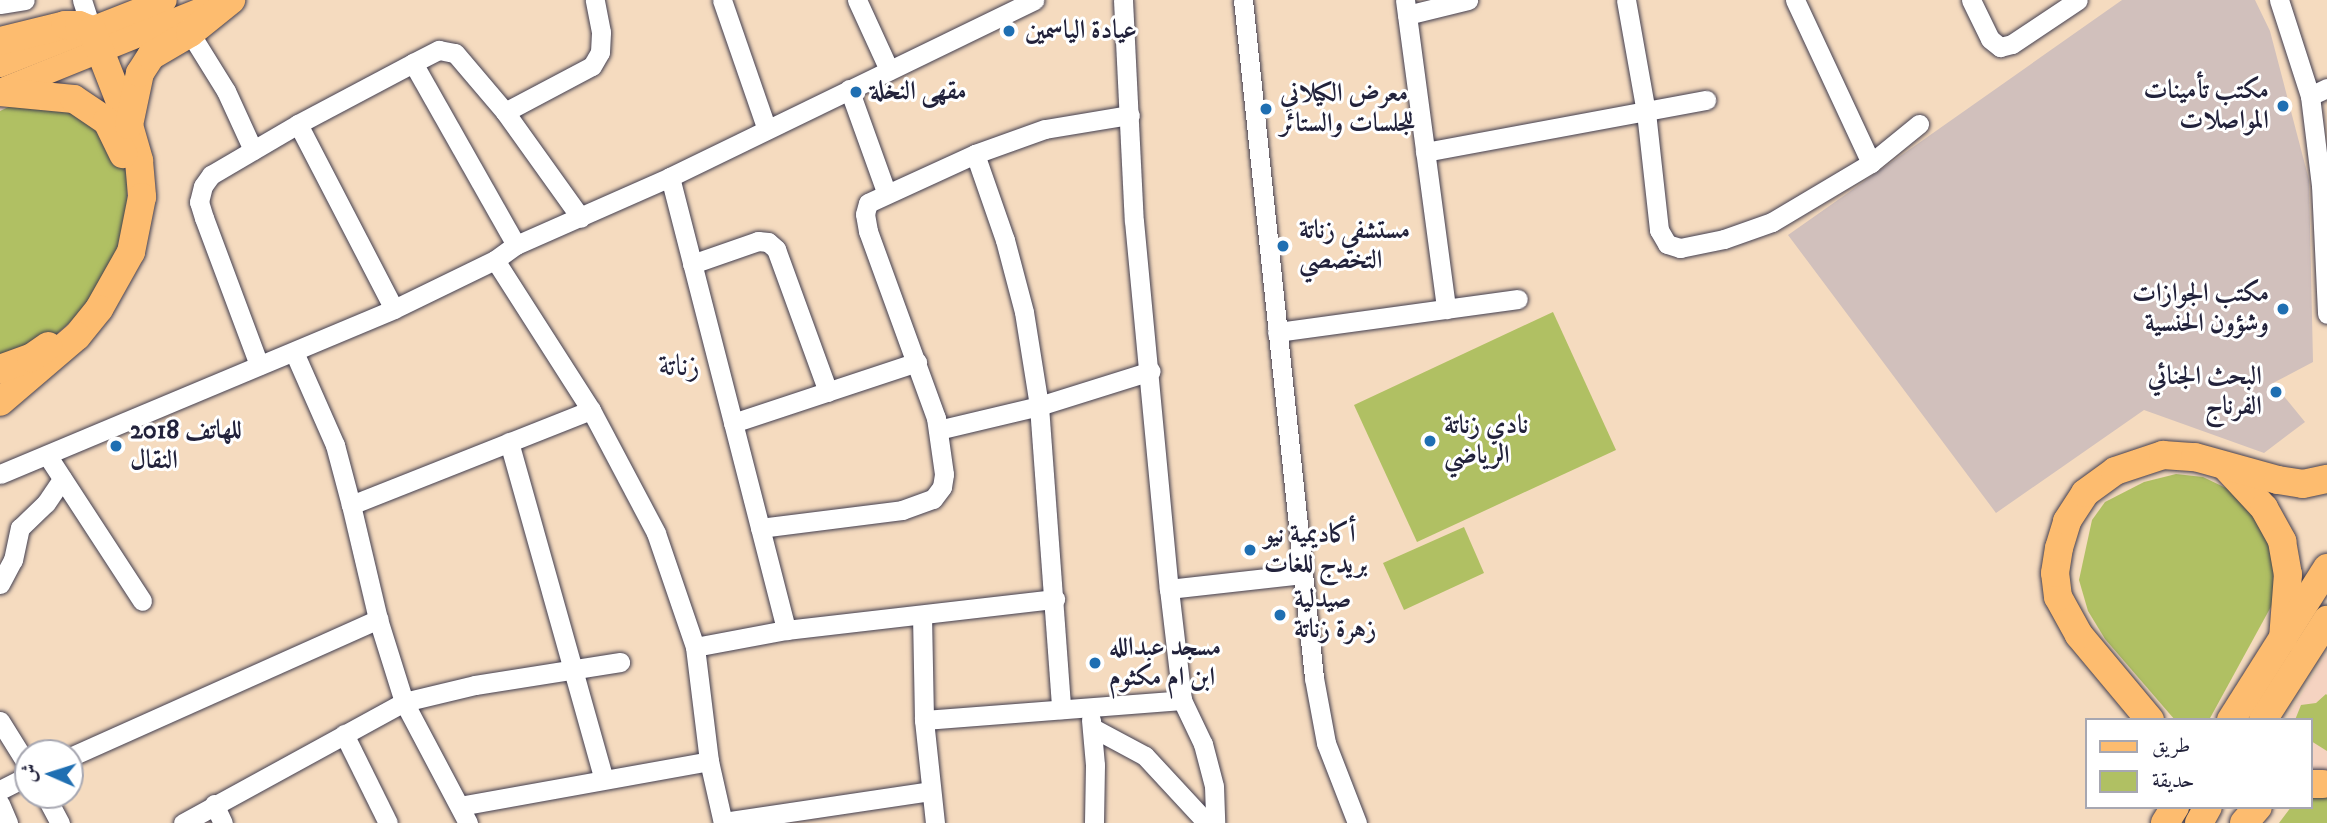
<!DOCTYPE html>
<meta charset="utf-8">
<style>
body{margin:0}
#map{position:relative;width:2327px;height:823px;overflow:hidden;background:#f5dbbf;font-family:"IM FELL DW Pica",Amiri,serif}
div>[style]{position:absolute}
.built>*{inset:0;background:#f5d3c1}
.industrial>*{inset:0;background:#d1c0bc}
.green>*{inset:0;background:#b0c063}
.roads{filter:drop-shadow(0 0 2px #423e4f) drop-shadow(0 0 2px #423e4f)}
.minor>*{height:19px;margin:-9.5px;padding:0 9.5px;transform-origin:9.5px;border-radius:9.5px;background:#fff}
.major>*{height:24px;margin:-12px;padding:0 12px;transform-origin:12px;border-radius:12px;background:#fdbc6f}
.highway>*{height:28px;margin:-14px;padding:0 14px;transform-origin:14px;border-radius:14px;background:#fdbc6f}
.dots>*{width:19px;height:19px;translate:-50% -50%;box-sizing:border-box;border:4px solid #fff;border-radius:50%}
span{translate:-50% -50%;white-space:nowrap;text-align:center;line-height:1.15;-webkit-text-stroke:6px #fff;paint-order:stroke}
.poi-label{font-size:26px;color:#22223b;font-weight:700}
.left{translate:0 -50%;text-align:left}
.right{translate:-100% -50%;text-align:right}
.quarter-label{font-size:30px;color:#22223b}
.legend{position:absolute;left:2085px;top:718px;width:228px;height:91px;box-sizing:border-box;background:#fff;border:2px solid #a7a7b1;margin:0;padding:9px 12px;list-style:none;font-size:21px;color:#22223b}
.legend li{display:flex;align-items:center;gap:14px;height:35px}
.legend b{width:35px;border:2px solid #a7a7b1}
.north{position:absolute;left:14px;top:739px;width:70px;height:70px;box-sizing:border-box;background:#fff;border:2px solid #a7a7b1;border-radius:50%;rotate:273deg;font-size:19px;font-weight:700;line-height:28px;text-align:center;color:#22223b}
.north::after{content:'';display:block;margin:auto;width:24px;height:32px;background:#1f6fb2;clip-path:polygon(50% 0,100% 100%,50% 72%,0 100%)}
</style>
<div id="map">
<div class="built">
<i style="clip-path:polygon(2327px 653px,2327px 785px,2311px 776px,2311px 720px,2286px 720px)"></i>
</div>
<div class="industrial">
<i style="clip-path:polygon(2122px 0,2255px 0,2270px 31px,2309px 180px,2313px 362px,2273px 383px,2305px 422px,2264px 453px,2144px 410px,1996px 513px,1788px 235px)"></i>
</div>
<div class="green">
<i style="clip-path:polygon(36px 94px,74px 99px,127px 167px,127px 223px,119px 249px,88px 306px,31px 357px,0 402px,0 111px)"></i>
<i style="clip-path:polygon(1553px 312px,1616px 450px,1417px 542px,1354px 405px)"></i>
<i style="clip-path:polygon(2176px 474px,2203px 477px,2228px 489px,2275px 537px,2273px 603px,2209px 720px,2175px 720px,2105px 639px,2088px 611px,2079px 580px,2092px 520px,2105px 502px,2144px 482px)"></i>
<i style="clip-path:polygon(1464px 527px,1484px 573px,1404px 610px,1383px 563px)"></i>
<i style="clip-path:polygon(2326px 694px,2327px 695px,2327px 751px,2311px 741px,2311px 720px,2295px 720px,2301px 705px,2316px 703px)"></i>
<i style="clip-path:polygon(2327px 794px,2327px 823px,2279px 823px,2291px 807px,2311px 807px,2311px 797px)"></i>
</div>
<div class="roads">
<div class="minor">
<i style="left:82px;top:0;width:32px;rotate:72deg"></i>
<i style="left:722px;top:0;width:134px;rotate:70.9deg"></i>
<i style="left:857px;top:0;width:77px;rotate:65.4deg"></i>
<i style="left:1123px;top:0;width:221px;rotate:87.2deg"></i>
<i style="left:1134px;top:221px;width:370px;rotate:84.6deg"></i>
<i style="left:1169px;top:589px;width:112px;rotate:83.3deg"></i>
<i style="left:1182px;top:700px;width:49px;rotate:64.5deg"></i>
<i style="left:1203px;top:744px;width:43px;rotate:75.3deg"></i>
<i style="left:1214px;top:786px;width:37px;rotate:88deg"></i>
<i style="left:1243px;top:0;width:682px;rotate:84.02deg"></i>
<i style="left:1314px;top:678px;width:66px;rotate:79.5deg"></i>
<i style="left:1326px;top:743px;width:86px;rotate:68.8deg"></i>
<i style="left:1405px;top:0;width:312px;rotate:82.4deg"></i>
<i style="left:1626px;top:0;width:114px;rotate:79.9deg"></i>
<i style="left:1646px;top:112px;width:119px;rotate:83.7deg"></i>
<i style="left:1659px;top:230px;width:16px;rotate:60deg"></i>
<i style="left:1667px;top:244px;width:14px;rotate:17deg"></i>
<i style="left:1680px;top:248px;width:45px;rotate:-11.6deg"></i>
<i style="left:1724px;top:239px;width:51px;rotate:-19.5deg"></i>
<i style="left:1772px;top:222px;width:115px;rotate:-30.8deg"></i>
<i style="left:1871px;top:163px;width:62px;rotate:-39.1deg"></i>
<i style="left:1795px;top:0;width:180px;rotate:65deg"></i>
<i style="left:1971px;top:0;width:43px;rotate:64deg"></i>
<i style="left:1990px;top:39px;width:13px;rotate:39deg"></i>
<i style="left:2000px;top:47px;width:12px;rotate:-14deg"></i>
<i style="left:2012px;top:44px;width:79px;rotate:-33.7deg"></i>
<i style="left:2279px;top:0;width:101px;rotate:72.1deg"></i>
<i style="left:2310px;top:96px;width:90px;rotate:83deg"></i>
<i style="left:2321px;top:185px;width:129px;rotate:87.3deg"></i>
<i style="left:0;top:4px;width:25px;rotate:-9deg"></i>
<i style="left:1407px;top:15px;width:63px;rotate:-13.8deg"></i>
<i style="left:190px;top:33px;width:68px;rotate:58.2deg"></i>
<i style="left:226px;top:91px;width:65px;rotate:65.4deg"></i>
<i style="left:413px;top:63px;width:29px;rotate:-27deg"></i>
<i style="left:439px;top:50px;width:16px;rotate:11deg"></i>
<i style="left:455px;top:53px;width:77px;rotate:49.7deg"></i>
<i style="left:505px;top:112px;width:130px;rotate:54.4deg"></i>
<i style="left:849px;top:89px;width:109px;rotate:70.2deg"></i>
<i style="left:2310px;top:96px;width:19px;rotate:-25deg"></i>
<i style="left:505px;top:112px;width:98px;rotate:-27.9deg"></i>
<i style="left:592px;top:66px;width:16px;rotate:-60deg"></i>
<i style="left:600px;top:52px;width:20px;rotate:-87deg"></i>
<i style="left:601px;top:32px;width:33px;rotate:-101deg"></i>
<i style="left:298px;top:124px;width:208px;rotate:62.6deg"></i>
<i style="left:1425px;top:152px;width:286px;rotate:-10.5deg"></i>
<i style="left:975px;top:154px;width:91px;rotate:70.8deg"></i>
<i style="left:1005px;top:240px;width:74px;rotate:75.2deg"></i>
<i style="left:1024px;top:312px;width:95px;rotate:80.9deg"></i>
<i style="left:1039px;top:406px;width:304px;rotate:85.8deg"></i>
<i style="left:670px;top:177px;width:468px;rotate:75.6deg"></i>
<i style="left:495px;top:260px;width:178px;rotate:57.4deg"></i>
<i style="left:591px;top:410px;width:139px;rotate:62.1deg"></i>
<i style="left:656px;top:533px;width:120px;rotate:71.1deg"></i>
<i style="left:695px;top:647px;width:115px;rotate:83deg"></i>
<i style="left:709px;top:761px;width:64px;rotate:77.3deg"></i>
<i style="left:692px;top:264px;width:70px;rotate:-19.2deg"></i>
<i style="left:758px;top:241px;width:10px;rotate:6deg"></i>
<i style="left:768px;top:242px;width:11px;rotate:41deg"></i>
<i style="left:776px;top:249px;width:152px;rotate:70deg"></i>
<i style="left:1277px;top:332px;width:243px;rotate:-7.8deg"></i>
<i style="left:294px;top:352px;width:102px;rotate:66.2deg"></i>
<i style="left:335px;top:445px;width:62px;rotate:75.1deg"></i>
<i style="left:259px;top:365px;width:157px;rotate:-110.5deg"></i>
<i style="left:204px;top:218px;width:17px;rotate:-107deg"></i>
<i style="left:199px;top:202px;width:16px;rotate:-76deg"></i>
<i style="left:203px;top:186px;width:14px;rotate:-54deg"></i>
<i style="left:211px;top:175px;width:101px;rotate:-30.4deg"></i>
<i style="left:298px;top:124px;width:130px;rotate:-27.9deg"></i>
<i style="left:413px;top:63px;width:209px;rotate:60.5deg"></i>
<i style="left:733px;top:423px;width:194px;rotate:-18.3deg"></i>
<i style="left:938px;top:430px;width:104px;rotate:-13.4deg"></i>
<i style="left:1039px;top:406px;width:117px;rotate:-17.4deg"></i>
<i style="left:509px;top:442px;width:350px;rotate:74.3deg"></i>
<i style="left:47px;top:455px;width:174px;rotate:56.9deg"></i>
<i style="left:0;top:474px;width:427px;rotate:-22.7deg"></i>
<i style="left:394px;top:309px;width:112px;rotate:-25.9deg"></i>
<i style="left:495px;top:260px;width:26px;rotate:-36deg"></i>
<i style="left:516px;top:245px;width:168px;rotate:-23.8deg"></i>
<i style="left:670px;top:177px;width:405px;rotate:-25.9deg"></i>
<i style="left:760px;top:528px;width:143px;rotate:-7.2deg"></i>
<i style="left:902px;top:510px;width:33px;rotate:-20deg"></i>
<i style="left:933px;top:499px;width:15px;rotate:-53deg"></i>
<i style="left:942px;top:487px;width:13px;rotate:-81deg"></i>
<i style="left:944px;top:474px;width:57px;rotate:-98.1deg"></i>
<i style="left:936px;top:418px;width:199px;rotate:-110deg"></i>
<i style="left:868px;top:231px;width:17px;rotate:-100deg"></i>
<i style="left:865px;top:214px;width:11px;rotate:-75deg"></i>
<i style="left:868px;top:203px;width:118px;rotate:-24.6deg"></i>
<i style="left:975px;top:154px;width:74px;rotate:-19.7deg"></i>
<i style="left:1045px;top:129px;width:86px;rotate:-9.4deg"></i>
<i style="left:0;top:584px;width:27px;rotate:-62deg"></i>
<i style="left:13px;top:560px;width:33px;rotate:-78deg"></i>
<i style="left:20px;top:528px;width:36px;rotate:-44deg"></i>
<i style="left:46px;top:503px;width:29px;rotate:-56deg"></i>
<i style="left:1169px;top:589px;width:134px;rotate:-6.4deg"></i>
<i style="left:922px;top:615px;width:105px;rotate:88.9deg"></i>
<i style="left:924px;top:720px;width:104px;rotate:83.9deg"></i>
<i style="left:695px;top:647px;width:93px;rotate:-10.6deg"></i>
<i style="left:786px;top:630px;width:271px;rotate:-6.6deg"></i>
<i style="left:924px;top:720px;width:259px;rotate:-4.4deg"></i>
<i style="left:1091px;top:720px;width:45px;rotate:84.9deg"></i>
<i style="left:1095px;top:765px;width:58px;rotate:91deg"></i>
<i style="left:0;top:721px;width:53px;rotate:58.1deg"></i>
<i style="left:1093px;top:728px;width:59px;rotate:28.3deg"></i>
<i style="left:1145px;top:756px;width:91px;rotate:47.2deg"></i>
<i style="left:344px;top:734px;width:99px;rotate:63.7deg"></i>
<i style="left:70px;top:757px;width:338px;rotate:-24.1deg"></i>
<i style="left:0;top:790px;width:31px;rotate:-27deg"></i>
<i style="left:45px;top:795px;width:32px;rotate:62deg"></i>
<i style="left:0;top:804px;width:21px;rotate:67deg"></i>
<i style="left:214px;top:804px;width:21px;rotate:65deg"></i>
<i style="left:460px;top:806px;width:253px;rotate:-10.2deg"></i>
<i style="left:723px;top:822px;width:210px;rotate:-8.5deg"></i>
<i style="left:183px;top:823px;width:252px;rotate:-28.7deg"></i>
<i style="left:404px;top:702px;width:73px;rotate:-13.5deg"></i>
<i style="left:475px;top:685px;width:147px;rotate:-9deg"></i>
<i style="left:468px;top:823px;width:137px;rotate:-117.9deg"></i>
<i style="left:404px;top:702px;width:87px;rotate:-107.4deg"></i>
<i style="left:378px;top:619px;width:117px;rotate:-103.3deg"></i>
<i style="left:351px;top:505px;width:258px;rotate:-21.6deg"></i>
</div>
<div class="major">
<i style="left:0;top:65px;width:177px;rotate:-21.5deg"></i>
<i style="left:0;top:91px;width:240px;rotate:-22deg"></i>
</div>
<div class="highway">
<i style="left:0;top:41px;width:67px;rotate:-13.8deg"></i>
<i style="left:65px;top:25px;width:14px"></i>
<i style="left:79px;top:25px;width:14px;rotate:21deg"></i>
<i style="left:92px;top:30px;width:102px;rotate:68.7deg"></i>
<i style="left:129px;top:125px;width:37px;rotate:74deg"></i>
<i style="left:139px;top:161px;width:36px;rotate:85deg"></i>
<i style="left:142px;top:197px;width:56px;rotate:101.3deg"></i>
<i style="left:131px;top:252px;width:65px;rotate:119.3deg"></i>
<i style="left:99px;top:309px;width:35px;rotate:129deg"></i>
<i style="left:77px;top:336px;width:101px;rotate:139.4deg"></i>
<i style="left:0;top:92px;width:74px;rotate:5.4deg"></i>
<i style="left:74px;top:99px;width:40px;rotate:34deg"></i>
<i style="left:107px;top:121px;width:37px;rotate:64deg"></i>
<i style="left:129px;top:125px;width:53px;rotate:-78.1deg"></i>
<i style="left:140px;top:73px;width:20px;rotate:-57deg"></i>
<i style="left:151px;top:56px;width:45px;rotate:-30.5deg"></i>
<i style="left:190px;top:33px;width:53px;rotate:-38.8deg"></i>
<i style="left:0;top:369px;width:33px;rotate:-20deg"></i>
<i style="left:31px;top:358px;width:21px;rotate:-35deg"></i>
<i style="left:2226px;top:467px;width:56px;rotate:47.2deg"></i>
<i style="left:2264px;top:508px;width:38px;rotate:61deg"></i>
<i style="left:2282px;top:541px;width:34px;rotate:80deg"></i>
<i style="left:2288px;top:574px;width:65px;rotate:94.4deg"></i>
<i style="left:2150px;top:720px;width:111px;rotate:-129.9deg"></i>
<i style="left:2079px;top:635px;width:43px;rotate:-118.9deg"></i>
<i style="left:2058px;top:597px;width:24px;rotate:-97deg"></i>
<i style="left:2055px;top:573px;width:25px;rotate:-81deg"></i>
<i style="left:2059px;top:548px;width:28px;rotate:-73deg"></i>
<i style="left:2067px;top:521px;width:33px;rotate:-57deg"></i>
<i style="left:2085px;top:493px;width:37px;rotate:-36deg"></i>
<i style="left:2115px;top:471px;width:51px;rotate:-18.4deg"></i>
<i style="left:2163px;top:455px;width:32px;rotate:4deg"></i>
<i style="left:2195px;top:457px;width:86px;rotate:15.5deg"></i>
<i style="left:2278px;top:480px;width:25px;rotate:9deg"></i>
<i style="left:2303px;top:484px;width:25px;rotate:-12deg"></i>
<i style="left:2231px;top:720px;width:180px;rotate:-57.7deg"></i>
<i style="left:2263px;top:720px;width:119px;rotate:-57.4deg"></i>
<i style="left:2311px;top:784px;width:12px"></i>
<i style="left:2165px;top:823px;width:19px;rotate:-58deg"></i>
<i style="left:2199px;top:823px;width:18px;rotate:-61deg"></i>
<i style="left:2244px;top:823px;width:21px;rotate:-49deg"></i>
</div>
</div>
<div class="dots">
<i style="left:1009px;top:31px;background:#1f6fb2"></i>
<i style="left:856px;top:92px;background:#1f6fb2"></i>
<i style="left:2283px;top:106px;background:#1f6fb2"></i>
<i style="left:1266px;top:109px;background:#1f6fb2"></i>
<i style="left:1283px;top:246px;background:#1f6fb2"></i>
<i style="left:2283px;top:309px;background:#1f6fb2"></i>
<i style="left:2276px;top:392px;background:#1f6fb2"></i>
<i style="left:1430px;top:441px;background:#1f6fb2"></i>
<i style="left:116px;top:446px;background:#1f6fb2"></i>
<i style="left:1250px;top:550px;background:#1f6fb2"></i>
<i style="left:1280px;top:615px;background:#1f6fb2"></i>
<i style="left:1095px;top:663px;background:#1f6fb2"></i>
</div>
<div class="poi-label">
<span class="left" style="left:1025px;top:31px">عيادة الياسمين</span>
<span class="right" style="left:2269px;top:106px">مكتب تأمينات<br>المواصلات</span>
<span class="left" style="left:870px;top:92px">مقهى النخلة</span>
<span class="left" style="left:1280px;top:109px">معرض الكيلاني<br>للجلسات والستائر</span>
<span class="left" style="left:1299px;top:246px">مستشفي زناتة<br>التخصصي</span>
<span class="right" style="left:2269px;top:309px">مكتب الجوازات<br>وشؤون الحنسية</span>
<span class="right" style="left:2262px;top:392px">البحث الجنائي<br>الفرناج</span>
<span class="left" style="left:1444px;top:441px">نادي زناتة<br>الرياضي</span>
<span class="left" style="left:130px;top:446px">2018 للهاتف<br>النقال</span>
<span class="left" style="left:1264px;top:550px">أكاديمية نيو<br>بريدج للغات</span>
<span class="left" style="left:1294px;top:615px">صيدلية<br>زهرة زناتة</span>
<span class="left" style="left:1109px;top:663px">مسجد عبدالله<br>ابن ام مكثوم</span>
</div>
<div class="quarter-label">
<span style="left:679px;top:367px">زناتة</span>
</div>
<ul class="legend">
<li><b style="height:9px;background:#fdbc6f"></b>طريق</li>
<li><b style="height:19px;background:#b0c063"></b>حديقة</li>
</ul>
<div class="north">ش</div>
</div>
